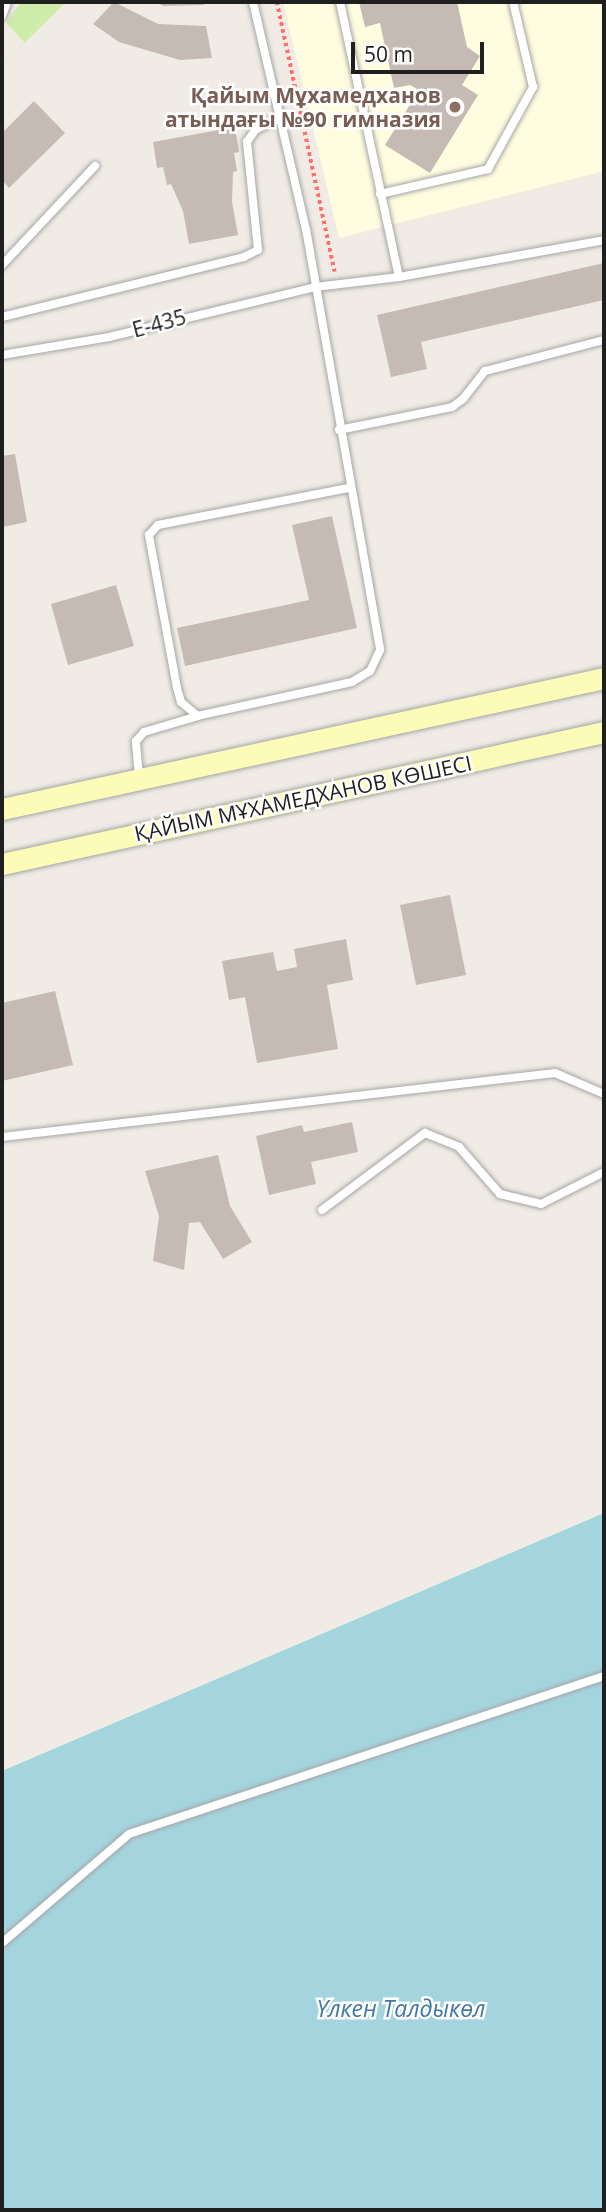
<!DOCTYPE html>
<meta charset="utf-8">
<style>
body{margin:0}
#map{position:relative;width:606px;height:2212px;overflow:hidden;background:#f0ece5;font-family:"Open Sans",sans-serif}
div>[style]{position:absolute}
.education>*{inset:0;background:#fffddf}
.grass>*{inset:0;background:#ceeca9}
.water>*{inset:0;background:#a4d5df}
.building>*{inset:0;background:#c5bbb4}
.path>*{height:3.5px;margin-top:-1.75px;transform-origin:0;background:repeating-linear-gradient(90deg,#ff6f68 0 3.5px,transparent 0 7px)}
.roads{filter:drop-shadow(0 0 2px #a6a6a6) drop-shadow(0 0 2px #a6a6a6)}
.service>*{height:8px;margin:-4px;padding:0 4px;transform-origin:4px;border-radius:4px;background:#fff}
.secondary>*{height:21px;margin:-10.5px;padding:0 10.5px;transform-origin:10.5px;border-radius:10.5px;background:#fcfcb8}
.dots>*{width:19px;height:19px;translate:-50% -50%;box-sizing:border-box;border:4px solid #fff;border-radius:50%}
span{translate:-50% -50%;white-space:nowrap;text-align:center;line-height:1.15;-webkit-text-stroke:5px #fff;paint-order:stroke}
.education-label{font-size:21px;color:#785e54;font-weight:700}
.right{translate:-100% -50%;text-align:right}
.street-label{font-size:21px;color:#1f1f1f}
.water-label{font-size:23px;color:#4278a3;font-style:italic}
.frame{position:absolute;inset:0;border:4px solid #1f1f1f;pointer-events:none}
.scale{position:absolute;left:351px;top:42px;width:133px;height:32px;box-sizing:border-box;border:4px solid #1f1f1f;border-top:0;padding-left:9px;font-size:21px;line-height:24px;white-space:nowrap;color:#1f1f1f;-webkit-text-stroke:5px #fff;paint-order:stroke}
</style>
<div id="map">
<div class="education">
<i style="clip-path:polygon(283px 2px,604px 2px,604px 171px,339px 238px)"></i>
</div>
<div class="grass">
<i style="clip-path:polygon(21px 2px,66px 2px,2px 65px,25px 43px,6px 23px)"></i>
</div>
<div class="water">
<i style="clip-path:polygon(604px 1513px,604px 2210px,2px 2210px,2px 1771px)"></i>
</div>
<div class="building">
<i style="clip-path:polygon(114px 2px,158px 24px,206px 26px,212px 58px,180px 60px,119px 42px,93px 24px)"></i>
<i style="clip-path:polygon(156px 2px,203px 2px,204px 5px,163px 6px)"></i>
<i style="clip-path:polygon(359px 2px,457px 2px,467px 47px,480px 56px,462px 85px,478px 95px,430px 173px,385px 145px,419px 90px,410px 85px,394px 88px,380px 23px,365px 27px)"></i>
<i style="clip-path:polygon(34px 101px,65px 133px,9px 188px,2px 180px,2px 133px)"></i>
<i style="clip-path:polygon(235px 127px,239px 152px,234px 153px,237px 171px,233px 172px,232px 202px,238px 235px,189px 244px,183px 211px,171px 184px,167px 185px,163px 167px,157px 168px,153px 142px)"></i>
<i style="clip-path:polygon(604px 263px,604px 300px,421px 342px,427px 369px,391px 377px,377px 315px)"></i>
<i style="clip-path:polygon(15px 454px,27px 522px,2px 527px,2px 456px)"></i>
<i style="clip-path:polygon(332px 516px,357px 628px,185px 666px,177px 628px,309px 600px,292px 525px)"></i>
<i style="clip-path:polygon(116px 585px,134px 646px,68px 665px,51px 604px)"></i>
<i style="clip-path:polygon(450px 895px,466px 975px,416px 985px,400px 905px)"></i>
<i style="clip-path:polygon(346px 939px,353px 980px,327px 985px,338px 1049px,257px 1063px,245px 997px,229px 1000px,222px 961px,273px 952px,277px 971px,297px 967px,294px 949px)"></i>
<i style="clip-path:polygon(55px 991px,73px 1065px,2px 1081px,2px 1003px)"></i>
<i style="clip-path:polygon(352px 1122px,358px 1152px,311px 1162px,316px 1184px,269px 1195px,256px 1136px,302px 1125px,304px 1132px)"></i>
<i style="clip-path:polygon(218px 1155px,230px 1206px,252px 1242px,223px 1259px,200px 1222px,189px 1223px,184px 1270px,153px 1261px,159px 1216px,145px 1171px)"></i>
</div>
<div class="path">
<i style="left:277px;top:2px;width:276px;rotate:77.9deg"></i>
</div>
<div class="roads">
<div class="service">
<i style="left:253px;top:2px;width:233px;rotate:76.9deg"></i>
<i style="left:306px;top:229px;width:427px;rotate:80deg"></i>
<i style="left:380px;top:650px;width:23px;rotate:115deg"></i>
<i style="left:370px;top:671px;width:21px;rotate:149deg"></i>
<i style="left:352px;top:682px;width:158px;rotate:167.6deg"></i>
<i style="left:198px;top:716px;width:22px;rotate:-141deg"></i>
<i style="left:181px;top:702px;width:15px;rotate:-106deg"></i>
<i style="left:177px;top:688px;width:156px;rotate:-100.4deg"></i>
<i style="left:149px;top:535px;width:13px;rotate:-48deg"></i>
<i style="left:158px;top:525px;width:194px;rotate:-11deg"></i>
<i style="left:340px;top:2px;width:281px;rotate:77.9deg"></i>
<i style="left:2px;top:16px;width:15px;rotate:-70deg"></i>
<i style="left:380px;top:194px;width:111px;rotate:-13deg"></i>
<i style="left:488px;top:169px;width:94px;rotate:-61.2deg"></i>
<i style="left:533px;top:87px;width:87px;rotate:-103.2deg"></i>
<i style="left:2px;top:265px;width:136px;rotate:-46.8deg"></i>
<i style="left:2px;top:317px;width:249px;rotate:-13.9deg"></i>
<i style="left:244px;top:257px;width:16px;rotate:-27deg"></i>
<i style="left:258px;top:250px;width:109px;rotate:-95.8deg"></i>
<i style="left:247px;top:142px;width:14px;rotate:-56deg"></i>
<i style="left:255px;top:130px;width:29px;rotate:-27deg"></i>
<i style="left:2px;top:355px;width:109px;rotate:-9.5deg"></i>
<i style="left:109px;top:337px;width:212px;rotate:-13.6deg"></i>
<i style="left:315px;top:287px;width:85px;rotate:-6.8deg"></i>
<i style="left:399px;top:277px;width:208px;rotate:-10.2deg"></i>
<i style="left:339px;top:430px;width:115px;rotate:-11.5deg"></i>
<i style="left:452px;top:407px;width:14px;rotate:-36deg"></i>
<i style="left:463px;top:399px;width:36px;rotate:-52deg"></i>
<i style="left:485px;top:371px;width:123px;rotate:-14.6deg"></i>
<i style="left:139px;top:777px;width:36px;rotate:-95deg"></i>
<i style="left:136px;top:741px;width:12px;rotate:-48deg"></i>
<i style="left:144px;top:732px;width:56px;rotate:-16.5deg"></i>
<i style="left:2px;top:1137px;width:557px;rotate:-6.6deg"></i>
<i style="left:555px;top:1073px;width:53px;rotate:23.2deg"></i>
<i style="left:322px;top:1210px;width:129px;rotate:-36.8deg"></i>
<i style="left:425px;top:1133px;width:37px;rotate:22deg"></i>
<i style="left:459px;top:1147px;width:62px;rotate:48.9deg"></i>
<i style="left:500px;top:1194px;width:42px;rotate:13.7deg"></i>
<i style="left:541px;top:1204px;width:71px;rotate:-26.9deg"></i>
<i style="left:2px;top:1943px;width:167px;rotate:-40.6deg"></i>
<i style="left:129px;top:1834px;width:501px;rotate:-18.4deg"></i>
</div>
<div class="secondary">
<i style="left:2px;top:809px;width:616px;rotate:-12.28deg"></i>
<i style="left:2px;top:864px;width:616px;rotate:-12.37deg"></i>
</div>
</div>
<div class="dots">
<i style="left:455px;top:107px;background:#8d6e63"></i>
</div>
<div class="education-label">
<span class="right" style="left:441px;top:107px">Қайым Мұхамедханов<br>атындағы №90 гимназия</span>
</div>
<div class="street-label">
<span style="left:159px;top:323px;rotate:-15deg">Е-435</span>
<span style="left:303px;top:798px;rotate:-12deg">ҚАЙЫМ МҰХАМЕДХАНОВ КӨШЕСІ</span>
</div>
<div class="water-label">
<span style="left:401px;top:2008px">Үлкен Талдыкөл</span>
</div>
<div class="frame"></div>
<div class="scale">50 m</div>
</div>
